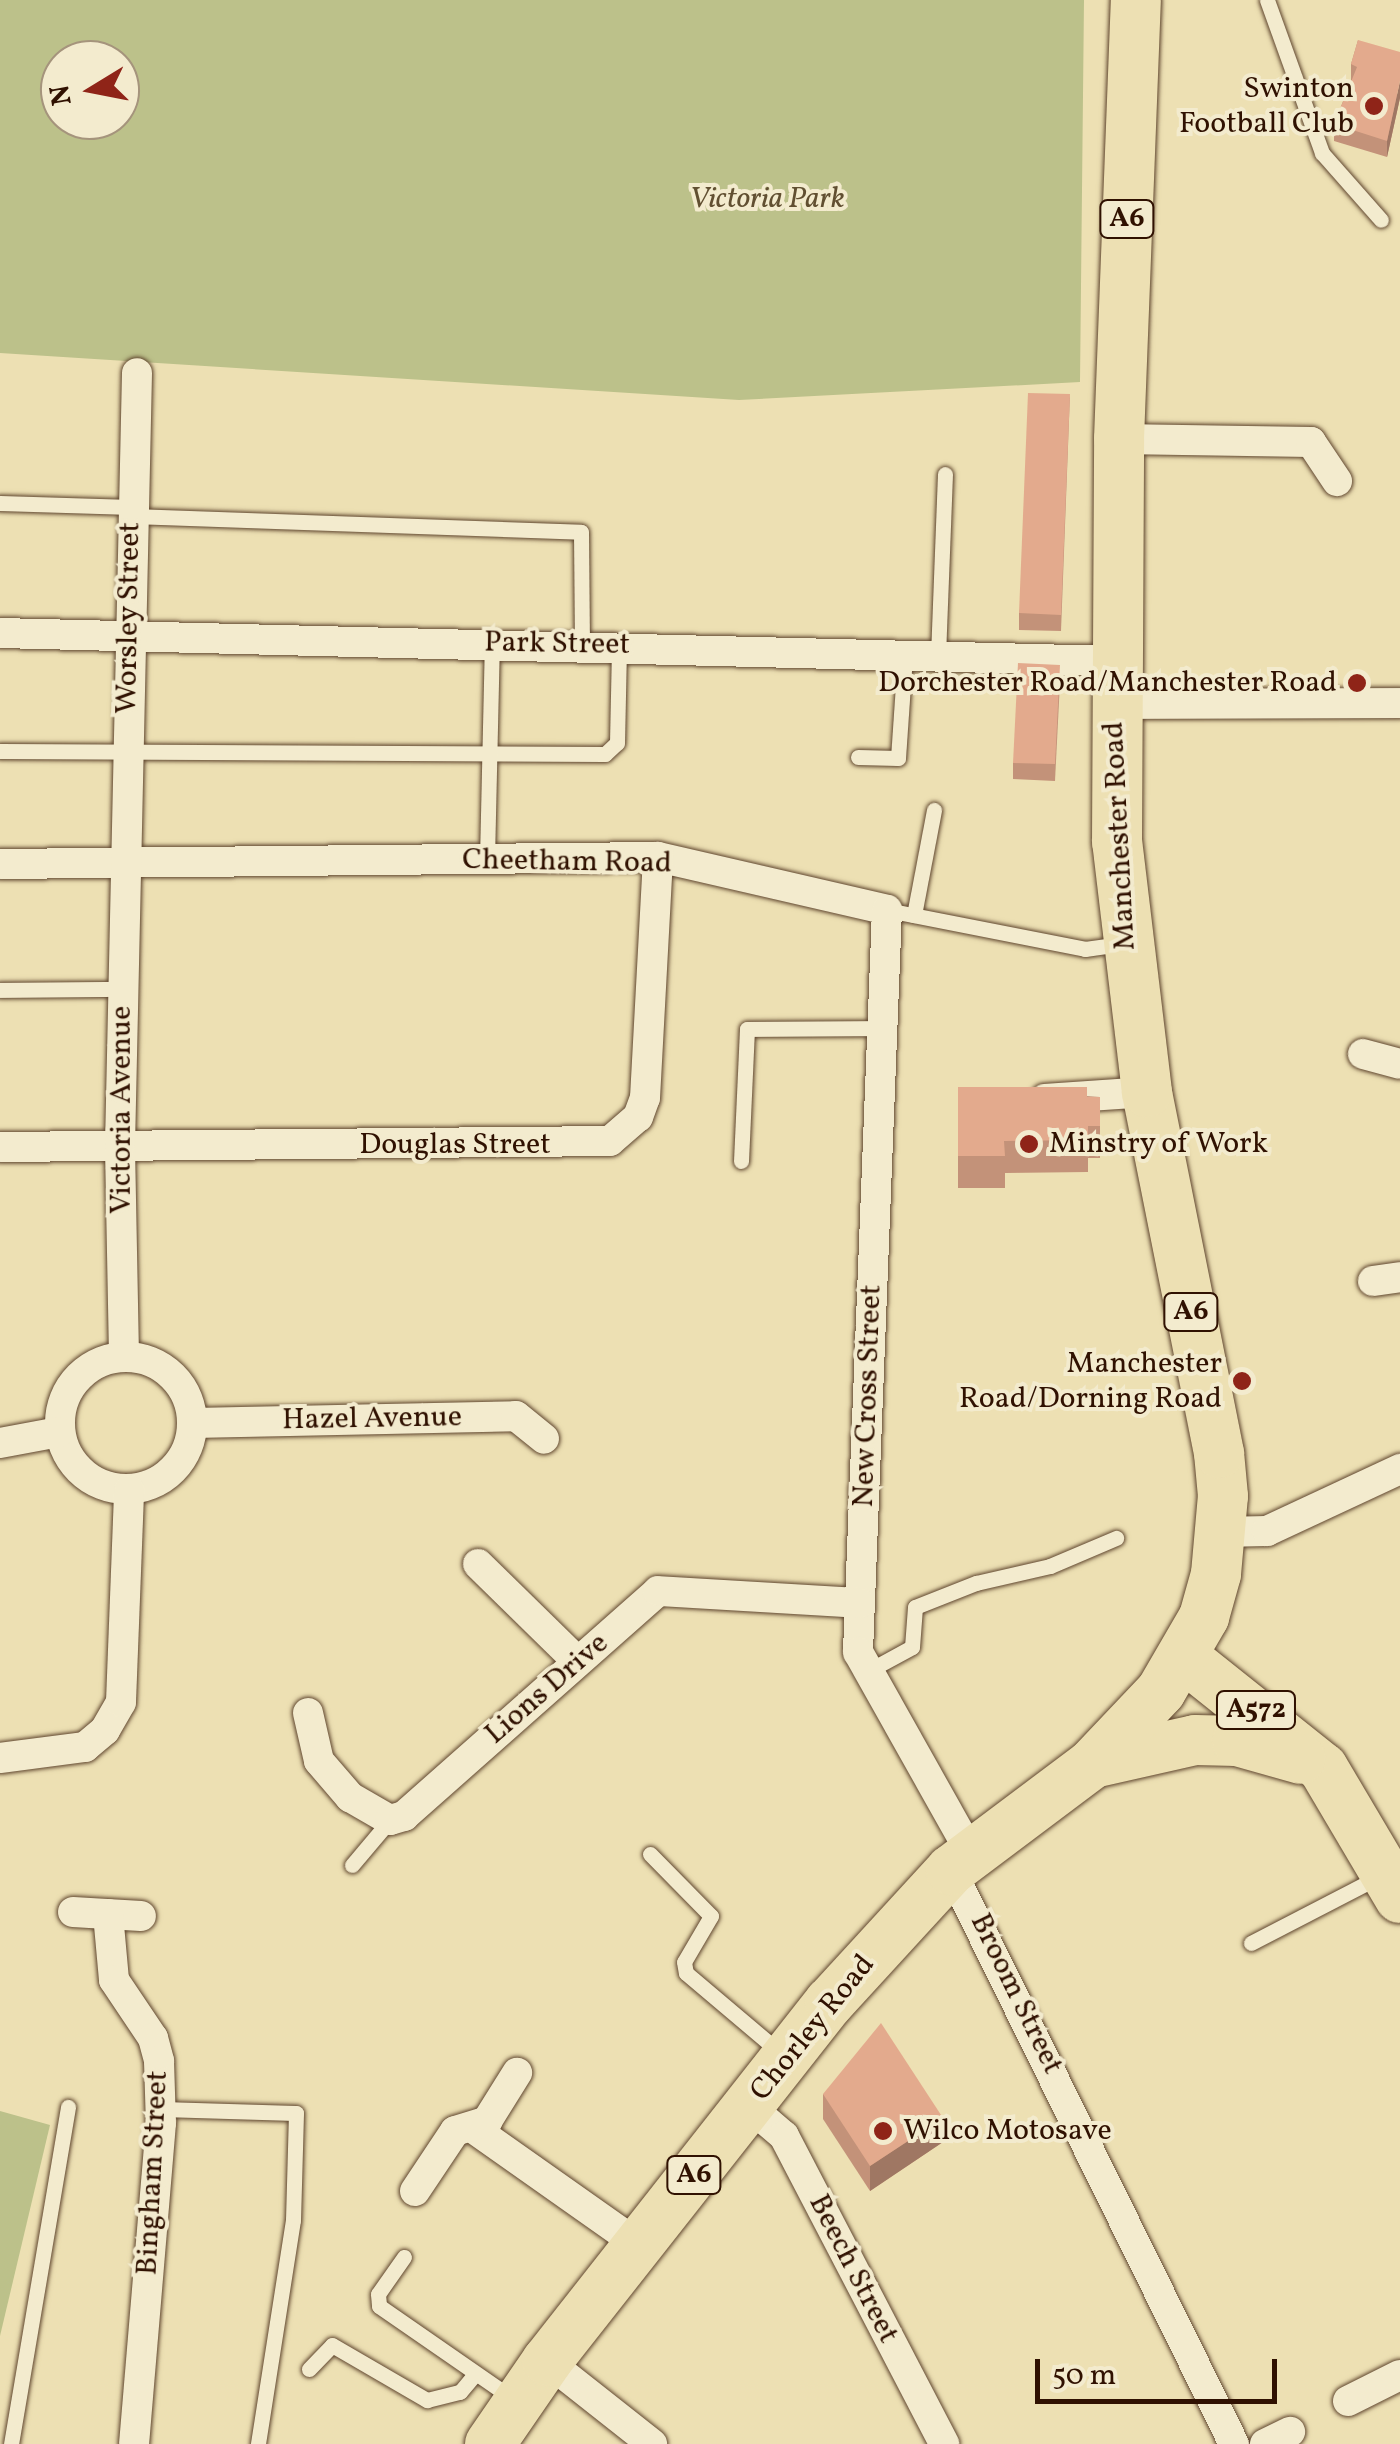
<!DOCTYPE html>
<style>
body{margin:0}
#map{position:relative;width:1400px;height:2444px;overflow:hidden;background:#ede0b3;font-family:Vollkorn,serif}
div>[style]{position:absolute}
.green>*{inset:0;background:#bcc18a}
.roads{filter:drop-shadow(0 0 2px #5f452e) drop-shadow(0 0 2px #5f452e)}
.lane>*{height:15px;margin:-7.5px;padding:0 7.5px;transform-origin:7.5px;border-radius:7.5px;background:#f3ebce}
.street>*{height:30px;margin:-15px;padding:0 15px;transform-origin:15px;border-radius:15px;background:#f3ebce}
.street>.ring{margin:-15px;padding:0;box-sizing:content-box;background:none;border:30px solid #f3ebce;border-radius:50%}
.primary>*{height:50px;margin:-25px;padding:0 25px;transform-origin:25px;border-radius:25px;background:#ede0b3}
.wall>*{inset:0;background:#c39279}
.shaded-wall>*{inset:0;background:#9f7763}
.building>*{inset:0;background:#e3aa8d}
.dots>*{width:28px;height:28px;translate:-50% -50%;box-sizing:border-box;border:5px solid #f3ebce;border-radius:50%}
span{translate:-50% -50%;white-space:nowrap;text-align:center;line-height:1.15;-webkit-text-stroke:8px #f3ebce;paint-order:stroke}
.shield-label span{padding:2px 8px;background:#f3ebce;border:2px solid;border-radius:8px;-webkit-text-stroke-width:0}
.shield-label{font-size:28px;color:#301101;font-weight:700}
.poi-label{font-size:30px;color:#301101}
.right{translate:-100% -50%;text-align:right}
.left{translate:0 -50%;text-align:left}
.park-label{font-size:30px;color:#614f31;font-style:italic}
.street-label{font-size:30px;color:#301101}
.north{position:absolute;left:40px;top:40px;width:100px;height:100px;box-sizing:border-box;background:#f3ebce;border:2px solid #a5947c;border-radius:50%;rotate:260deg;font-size:28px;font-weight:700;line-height:40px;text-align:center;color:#301101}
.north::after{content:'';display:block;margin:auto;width:35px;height:45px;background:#8f2418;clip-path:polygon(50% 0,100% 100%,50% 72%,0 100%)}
.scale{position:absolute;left:1035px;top:2359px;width:242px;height:45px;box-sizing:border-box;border:5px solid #301101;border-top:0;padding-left:12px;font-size:30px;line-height:35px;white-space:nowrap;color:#301101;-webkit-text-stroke:8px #f3ebce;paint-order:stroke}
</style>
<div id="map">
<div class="green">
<i style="clip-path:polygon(evenodd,0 0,1084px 0,1080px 382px,739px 400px,0 353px,0 0,60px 60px,120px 60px,120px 120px,60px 120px,60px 60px)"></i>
<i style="clip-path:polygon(0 2111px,50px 2125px,0 2336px)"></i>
</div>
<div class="roads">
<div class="lane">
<i style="left:1267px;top:0;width:163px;rotate:70.2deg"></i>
<i style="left:1322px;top:153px;width:89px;rotate:48.6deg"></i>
<i style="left:0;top:503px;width:132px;rotate:1.7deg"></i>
<i style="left:132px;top:516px;width:449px;rotate:2deg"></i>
<i style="left:581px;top:532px;width:112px;rotate:89.5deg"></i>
<i style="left:938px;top:656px;width:182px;rotate:-87.8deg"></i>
<i style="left:0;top:751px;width:605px;rotate:0.28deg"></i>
<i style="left:605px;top:754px;width:16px;rotate:-43deg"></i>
<i style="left:617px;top:743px;width:97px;rotate:-88.8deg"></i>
<i style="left:858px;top:757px;width:40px;rotate:1.4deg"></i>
<i style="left:898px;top:758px;width:103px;rotate:-86.1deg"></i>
<i style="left:487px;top:859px;width:217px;rotate:-88.7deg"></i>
<i style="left:887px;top:910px;width:202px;rotate:11.1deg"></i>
<i style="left:1085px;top:949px;width:35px;rotate:-8deg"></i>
<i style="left:914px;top:915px;width:107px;rotate:-79.2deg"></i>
<i style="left:0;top:990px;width:123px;rotate:-0.5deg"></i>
<i style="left:741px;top:1161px;width:132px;rotate:-87.4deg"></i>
<i style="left:747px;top:1029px;width:136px;rotate:-0.4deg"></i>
<i style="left:868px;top:1671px;width:50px;rotate:-28.6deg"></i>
<i style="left:912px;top:1647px;width:40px;rotate:-85.7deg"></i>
<i style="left:915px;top:1607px;width:66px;rotate:-21.5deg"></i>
<i style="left:976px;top:1583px;width:76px;rotate:-12.9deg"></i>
<i style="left:1050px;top:1566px;width:72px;rotate:-23deg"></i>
<i style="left:650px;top:1854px;width:87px;rotate:45.5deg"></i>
<i style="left:711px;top:1916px;width:53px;rotate:120.4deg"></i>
<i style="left:684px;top:1962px;width:11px;rotate:80deg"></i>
<i style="left:686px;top:1973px;width:127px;rotate:40.2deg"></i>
<i style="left:352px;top:1865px;width:59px;rotate:-49.8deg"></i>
<i style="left:1251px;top:1943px;width:145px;rotate:-27.4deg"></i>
<i style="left:161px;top:2109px;width:135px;rotate:1.7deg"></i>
<i style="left:296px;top:2113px;width:107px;rotate:91.6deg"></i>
<i style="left:293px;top:2220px;width:227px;rotate:98.9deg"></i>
<i style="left:404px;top:2257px;width:45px;rotate:125.1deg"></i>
<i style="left:378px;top:2294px;width:12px;rotate:85deg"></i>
<i style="left:379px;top:2306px;width:165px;rotate:34.7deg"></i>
<i style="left:309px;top:2369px;width:33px;rotate:-46deg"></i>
<i style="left:332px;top:2345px;width:110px;rotate:30.1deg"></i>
<i style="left:427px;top:2400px;width:34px;rotate:-14deg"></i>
<i style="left:460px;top:2392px;width:23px;rotate:-50deg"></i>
<i style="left:11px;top:2444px;width:342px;rotate:-80.4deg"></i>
</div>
<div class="street">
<i style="left:1119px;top:439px;width:192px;rotate:0.9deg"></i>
<i style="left:1311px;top:442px;width:47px;rotate:56.3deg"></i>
<i style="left:0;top:633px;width:1114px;rotate:1.44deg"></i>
<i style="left:1113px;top:704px;width:287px;rotate:-0.2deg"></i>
<i style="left:0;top:864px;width:658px;rotate:-0.61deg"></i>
<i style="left:658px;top:857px;width:235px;rotate:13deg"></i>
<i style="left:887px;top:910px;width:743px;rotate:92.24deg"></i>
<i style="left:858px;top:1652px;width:231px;rotate:60.7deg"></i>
<i style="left:1363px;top:1054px;width:38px;rotate:15deg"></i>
<i style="left:1045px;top:1099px;width:102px;rotate:-3.9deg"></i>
<i style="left:0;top:1147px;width:610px;rotate:-0.56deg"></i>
<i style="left:610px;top:1141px;width:37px;rotate:-41deg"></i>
<i style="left:638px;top:1117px;width:20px;rotate:-70deg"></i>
<i style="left:645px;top:1098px;width:241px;rotate:-86.9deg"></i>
<i style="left:1373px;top:1281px;width:27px;rotate:-8deg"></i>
<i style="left:124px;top:1356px;width:210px;rotate:-91.1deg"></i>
<i style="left:120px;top:1146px;width:773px;rotate:-88.74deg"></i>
<i class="ring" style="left:60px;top:1357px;width:102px;height:102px"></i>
<i style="left:193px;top:1423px;width:323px;rotate:-1.2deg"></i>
<i style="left:516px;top:1416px;width:36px;rotate:39deg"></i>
<i style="left:0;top:1443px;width:60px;rotate:-10.6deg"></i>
<i style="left:1221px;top:1532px;width:46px;rotate:-1.2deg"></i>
<i style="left:1267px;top:1531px;width:147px;rotate:-25deg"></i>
<i style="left:478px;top:1564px;width:139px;rotate:44.4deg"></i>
<i style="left:308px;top:1713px;width:49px;rotate:77.1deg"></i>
<i style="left:319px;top:1761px;width:48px;rotate:49.3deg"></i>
<i style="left:350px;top:1797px;width:46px;rotate:29.9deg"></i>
<i style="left:390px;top:1820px;width:15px;rotate:-16deg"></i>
<i style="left:404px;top:1816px;width:339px;rotate:-41.5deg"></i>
<i style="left:658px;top:1591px;width:202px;rotate:3.4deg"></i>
<i style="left:0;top:1758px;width:86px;rotate:-7.4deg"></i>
<i style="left:85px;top:1747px;width:26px;rotate:-40deg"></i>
<i style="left:105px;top:1730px;width:32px;rotate:-60deg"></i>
<i style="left:121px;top:1702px;width:212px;rotate:-87.8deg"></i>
<i style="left:951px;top:1870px;width:640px;rotate:63.76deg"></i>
<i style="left:73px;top:1912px;width:68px;rotate:3.4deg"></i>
<i style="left:108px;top:1914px;width:66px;rotate:84.8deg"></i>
<i style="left:114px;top:1980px;width:70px;rotate:56.1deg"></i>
<i style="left:153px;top:2038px;width:24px;rotate:75deg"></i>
<i style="left:159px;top:2061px;width:62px;rotate:88.2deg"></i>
<i style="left:161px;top:2123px;width:322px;rotate:94.8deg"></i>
<i style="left:749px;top:2106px;width:46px;rotate:40.6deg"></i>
<i style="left:784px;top:2136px;width:347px;rotate:62.5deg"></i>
<i style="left:473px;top:2128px;width:203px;rotate:35.2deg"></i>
<i style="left:415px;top:2191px;width:72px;rotate:-56.3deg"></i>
<i style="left:455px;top:2131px;width:34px;rotate:-17deg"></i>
<i style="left:487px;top:2121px;width:57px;rotate:-58deg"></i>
<i style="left:547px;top:2361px;width:134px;rotate:38.3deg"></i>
<i style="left:1348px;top:2401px;width:58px;rotate:-26.6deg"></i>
<i style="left:1265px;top:2444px;width:28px;rotate:-26deg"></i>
</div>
<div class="primary">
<i style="left:1185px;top:1658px;width:176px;rotate:38.6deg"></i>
<i style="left:1323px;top:1768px;width:151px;rotate:59.4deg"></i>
<i style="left:1097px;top:1762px;width:100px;rotate:-12.7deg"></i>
<i style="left:1195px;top:1740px;width:42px;rotate:1.4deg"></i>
<i style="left:1237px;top:1741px;width:66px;rotate:15.7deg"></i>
<i style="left:490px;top:2444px;width:101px;rotate:-55.5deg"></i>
<i style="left:547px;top:2361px;width:457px;rotate:-51.8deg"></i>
<i style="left:830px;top:2002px;width:179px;rotate:-47.5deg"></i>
<i style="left:951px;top:1870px;width:176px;rotate:-36.9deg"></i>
<i style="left:1092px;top:1764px;width:100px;rotate:-46.6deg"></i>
<i style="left:1161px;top:1691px;width:86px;rotate:-59.8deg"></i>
<i style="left:1204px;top:1617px;width:45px;rotate:-74.4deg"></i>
<i style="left:1216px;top:1574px;width:78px;rotate:-84.9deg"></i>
<i style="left:1223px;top:1496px;width:43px;rotate:-95.3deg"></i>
<i style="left:1219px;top:1453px;width:368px;rotate:-101.3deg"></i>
<i style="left:1147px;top:1092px;width:252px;rotate:-96.8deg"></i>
<i style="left:1117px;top:842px;width:403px;rotate:-89.7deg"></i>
<i style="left:1119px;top:439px;width:439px;rotate:-87.8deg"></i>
</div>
</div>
<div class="wall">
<i style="clip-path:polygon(1358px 40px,1400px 98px,1387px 157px,1334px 141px,1334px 124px,1351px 81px,1351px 64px)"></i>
<i style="clip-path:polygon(1070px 394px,1061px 631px,1019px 630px,1019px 613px)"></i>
<i style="clip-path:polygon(1060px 682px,1055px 781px,1013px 779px,1013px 763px)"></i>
<i style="clip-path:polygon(958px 1087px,1100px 1097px,1100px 1158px,1088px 1158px,1088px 1172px,1005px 1173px,1005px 1188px,958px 1188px)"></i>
<i style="clip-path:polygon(823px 2094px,943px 2142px,870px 2191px,823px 2119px)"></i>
</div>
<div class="shaded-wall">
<i style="clip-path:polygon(1400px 81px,1400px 98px,1387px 157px,1387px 141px)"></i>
<i style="clip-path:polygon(943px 2118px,943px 2142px,870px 2191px,870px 2166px)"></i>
</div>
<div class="building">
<i style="clip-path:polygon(1358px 40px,1400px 52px,1400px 81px,1387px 141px,1334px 124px,1357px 67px,1351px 64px)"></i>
<i style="clip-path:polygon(1028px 393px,1070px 394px,1061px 615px,1019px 613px)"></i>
<i style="clip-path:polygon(1018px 663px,1060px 665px,1055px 764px,1013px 763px)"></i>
<i style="clip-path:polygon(958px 1087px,1087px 1087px,1087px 1097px,1100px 1097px,1100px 1126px,1088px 1126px,1088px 1140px,1004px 1141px,1005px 1156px,958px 1156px)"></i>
<i style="clip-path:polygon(881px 2023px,943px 2118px,870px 2166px,823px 2094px)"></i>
</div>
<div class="dots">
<i style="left:1374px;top:106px;background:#8f2418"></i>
<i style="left:1357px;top:683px;background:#8f2418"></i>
<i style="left:1029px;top:1144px;background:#8f2418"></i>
<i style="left:1242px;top:1381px;background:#8f2418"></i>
<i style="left:883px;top:2131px;background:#8f2418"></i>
</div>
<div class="shield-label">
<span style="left:1127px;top:219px">A6</span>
<span style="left:1191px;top:1312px">A6</span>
<span style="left:1256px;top:1710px">A572</span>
<span style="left:694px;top:2175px">A6</span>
</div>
<div class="poi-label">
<span class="right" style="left:1354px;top:106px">Swinton<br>Football Club</span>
<span class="right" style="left:1337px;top:683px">Dorchester Road/Manchester Road</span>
<span class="left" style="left:1049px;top:1144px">Minstry of Work</span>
<span class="right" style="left:1222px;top:1381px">Manchester<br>Road/Dorning Road</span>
<span class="left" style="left:903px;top:2131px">Wilco Motosave</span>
</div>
<div class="park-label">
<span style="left:767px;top:199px">Victoria Park</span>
</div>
<div class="street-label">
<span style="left:129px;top:618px;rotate:-89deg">Worsley Street</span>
<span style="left:557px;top:644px;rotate:1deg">Park Street</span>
<span style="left:1120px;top:836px;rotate:-93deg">Manchester Road</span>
<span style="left:567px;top:862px;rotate:1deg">Cheetham Road</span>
<span style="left:122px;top:1110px;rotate:-90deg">Victoria Avenue</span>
<span style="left:455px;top:1145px">Douglas Street</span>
<span style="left:868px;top:1396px;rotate:-88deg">New Cross Street</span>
<span style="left:372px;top:1419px;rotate:-1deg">Hazel Avenue</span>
<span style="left:547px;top:1689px;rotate:-41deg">Lions Drive</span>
<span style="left:1016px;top:1994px;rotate:64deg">Broom Street</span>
<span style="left:813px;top:2028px;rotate:-51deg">Chorley Road</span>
<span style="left:153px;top:2173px;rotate:-87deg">Bingham Street</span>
<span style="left:853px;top:2269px;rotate:63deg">Beech Street</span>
</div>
<div class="north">N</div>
<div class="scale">50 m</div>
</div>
